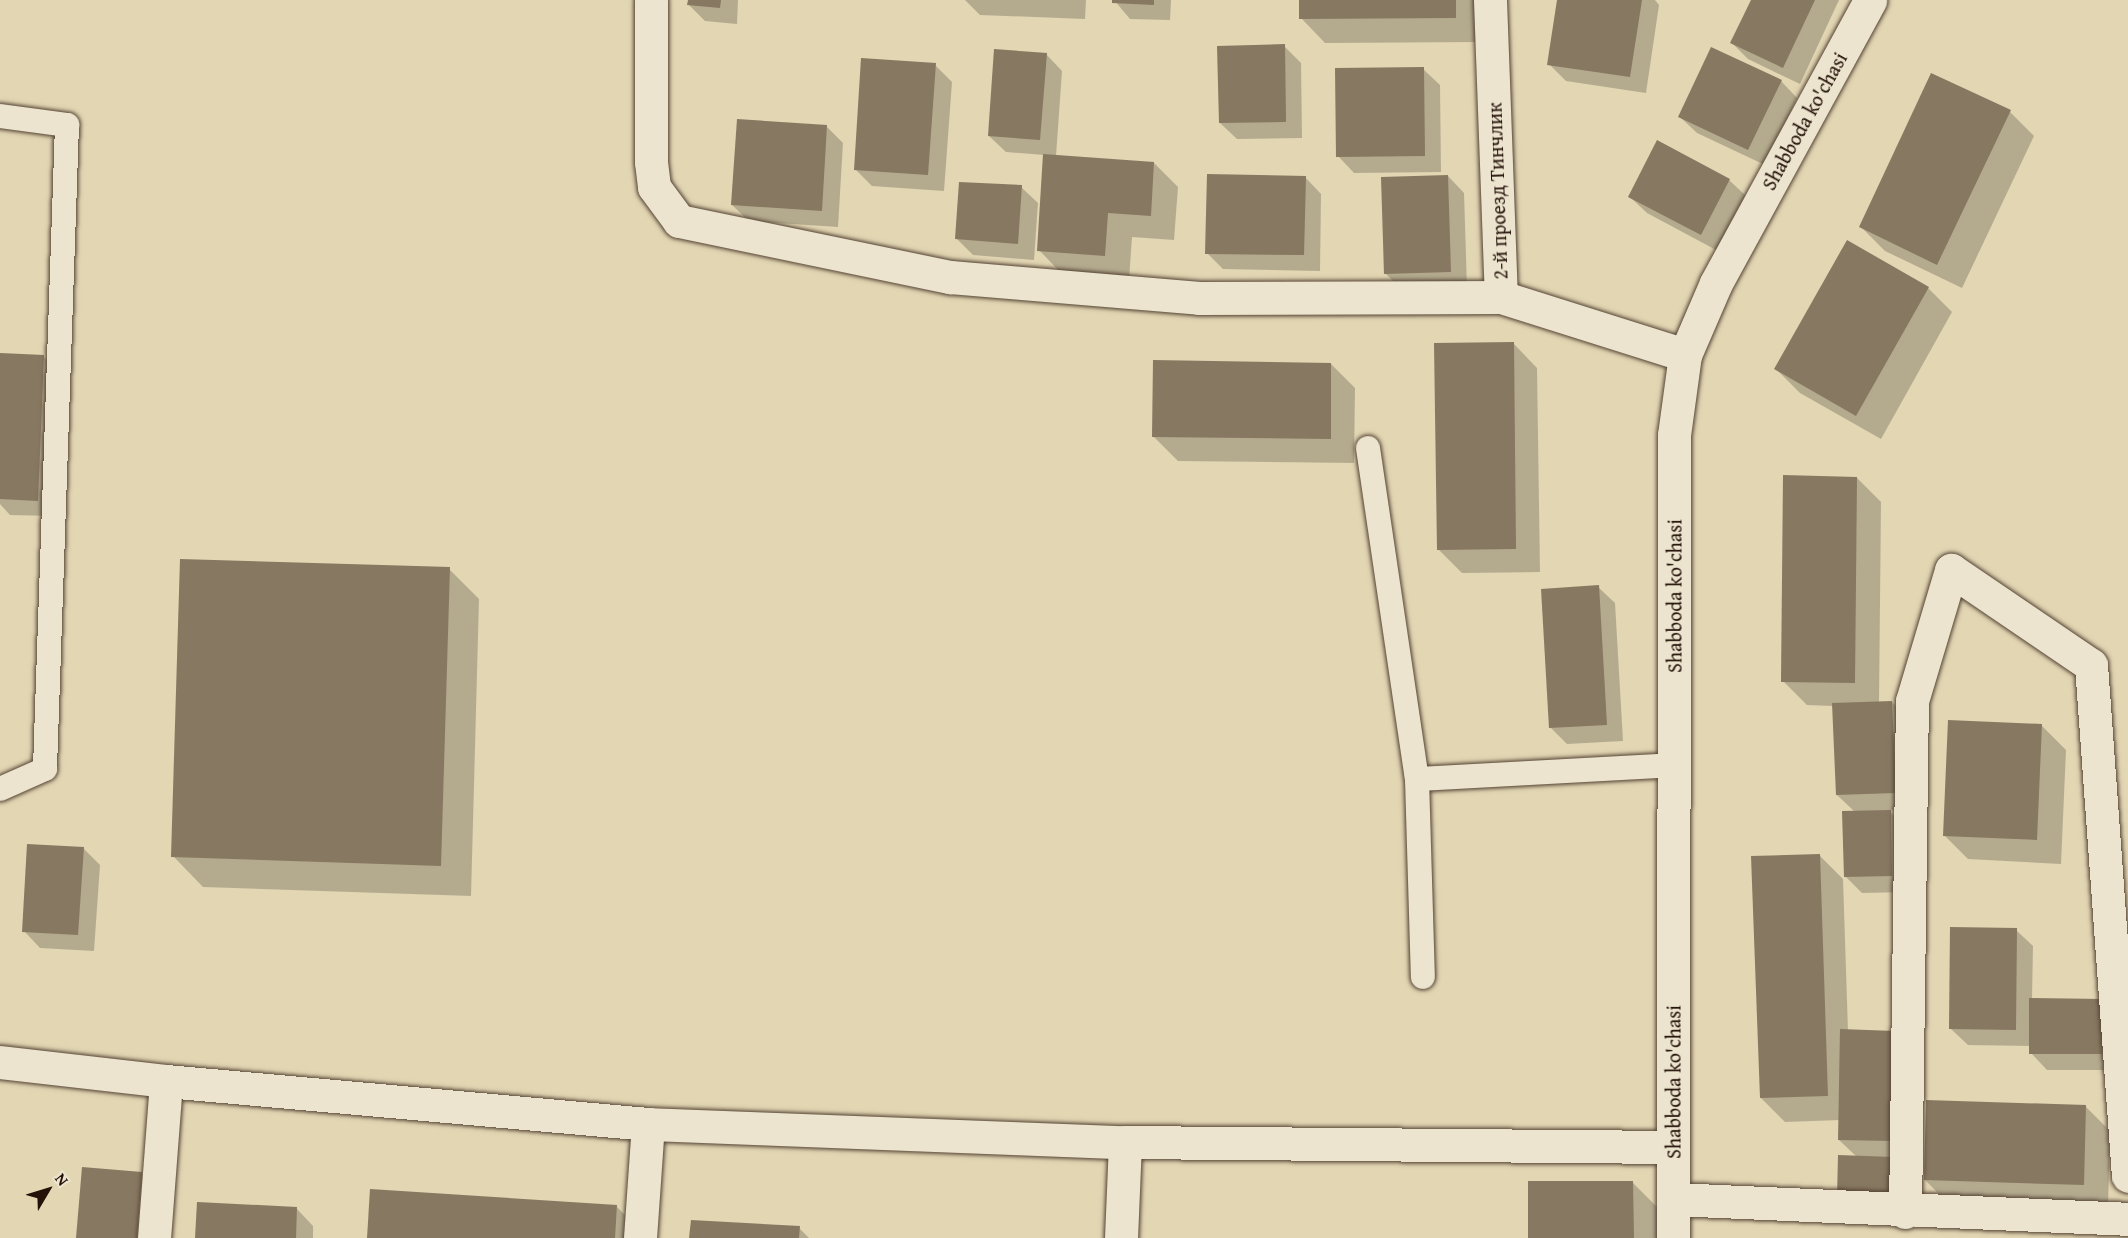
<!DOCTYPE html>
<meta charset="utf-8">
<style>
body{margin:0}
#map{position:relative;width:2128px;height:1238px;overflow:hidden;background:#e2d6b3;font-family:"Gentium Book Plus",serif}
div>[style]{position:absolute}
.shadow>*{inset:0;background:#0003}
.building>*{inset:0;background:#877861}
.roads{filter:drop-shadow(0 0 2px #544334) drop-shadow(0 0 2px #544334)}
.lane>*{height:24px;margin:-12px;padding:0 12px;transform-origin:12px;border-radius:12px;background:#ece4ce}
.street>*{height:33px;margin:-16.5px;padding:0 16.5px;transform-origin:16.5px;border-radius:16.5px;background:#ece4ce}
.secondary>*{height:33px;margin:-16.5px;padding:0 16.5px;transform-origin:16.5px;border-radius:16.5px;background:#ece4ce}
span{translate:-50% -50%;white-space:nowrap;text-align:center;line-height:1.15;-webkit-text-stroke:4.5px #ece4ce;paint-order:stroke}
.street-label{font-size:20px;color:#241209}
.north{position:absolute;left:18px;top:1160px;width:60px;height:60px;-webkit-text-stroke:4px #ece4ce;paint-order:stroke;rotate:52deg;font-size:16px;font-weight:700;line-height:24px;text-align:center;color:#241209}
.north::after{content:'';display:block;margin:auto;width:21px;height:27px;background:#241209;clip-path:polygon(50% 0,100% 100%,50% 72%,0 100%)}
</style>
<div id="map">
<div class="shadow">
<i style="clip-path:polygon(689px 0,738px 0,737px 24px,705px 21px,689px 5px)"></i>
<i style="clip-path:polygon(965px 0,1086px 0,1085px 19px,980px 15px)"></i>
<i style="clip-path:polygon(1114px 0,1171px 0,1170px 20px,1130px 19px)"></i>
<i style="clip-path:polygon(1301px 0,1479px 0,1480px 42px,1325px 43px,1301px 18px)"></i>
<i style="clip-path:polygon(1558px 0,1655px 0,1659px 5px,1646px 93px,1566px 81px,1549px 64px)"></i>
<i style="clip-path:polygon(1752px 0,1839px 0,1800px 84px,1748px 59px,1732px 43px)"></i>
<i style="clip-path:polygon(1284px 46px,1301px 63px,1302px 138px,1237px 139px,1220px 123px)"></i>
<i style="clip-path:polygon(1046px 54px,1062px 71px,1056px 156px,1154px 163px,1178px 187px,1174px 240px,1132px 237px,1129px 280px,1063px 275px,1039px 250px,1045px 155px,1006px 152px,989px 136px)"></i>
<i style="clip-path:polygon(935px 65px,952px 82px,944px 191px,872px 186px,855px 169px)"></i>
<i style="clip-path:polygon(1423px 69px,1440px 85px,1441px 172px,1354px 173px,1338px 156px)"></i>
<i style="clip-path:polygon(1781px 81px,1797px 98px,1765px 165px,1697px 133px,1680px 117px)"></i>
<i style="clip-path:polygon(2010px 112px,2034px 136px,1962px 288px,1885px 251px,1861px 227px)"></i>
<i style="clip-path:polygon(827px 127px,843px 143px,838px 227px,749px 221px,732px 205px)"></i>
<i style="clip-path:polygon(1448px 176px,1464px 193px,1467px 288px,1402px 290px,1385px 273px)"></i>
<i style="clip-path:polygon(1305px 177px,1321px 194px,1320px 271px,1223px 269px,1207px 253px)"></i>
<i style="clip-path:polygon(1729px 180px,1746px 196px,1718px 251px,1647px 213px,1630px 197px)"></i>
<i style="clip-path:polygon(1021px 187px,1038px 203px,1034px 260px,973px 255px,957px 239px)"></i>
<i style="clip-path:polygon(1928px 288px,1952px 312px,1881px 439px,1800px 393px,1776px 369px)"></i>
<i style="clip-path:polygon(1513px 343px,1537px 368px,1540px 572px,1462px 573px,1438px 549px)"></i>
<i style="clip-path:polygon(0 354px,43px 356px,60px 373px,54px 516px,10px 515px,0 504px)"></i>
<i style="clip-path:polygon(1331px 364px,1355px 388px,1354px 463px,1178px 461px,1154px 437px)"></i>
<i style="clip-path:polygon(1857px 478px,1881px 502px,1879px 703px,1892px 702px,1908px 719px,1912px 809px,1888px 810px,1907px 828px,1908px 892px,1862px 893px,1845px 876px,1855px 812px,1837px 795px,1833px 706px,1807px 705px,1783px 681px)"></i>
<i style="clip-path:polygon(449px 569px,479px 599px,471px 896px,203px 887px,173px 856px)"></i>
<i style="clip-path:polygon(1598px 587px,1615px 603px,1623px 741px,1567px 744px,1550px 727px)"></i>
<i style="clip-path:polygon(2042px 726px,2066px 750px,2061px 864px,1968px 859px,1944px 835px)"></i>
<i style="clip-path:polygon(83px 848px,100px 865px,94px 951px,40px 948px,24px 931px)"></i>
<i style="clip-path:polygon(1819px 855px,1843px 879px,1848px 1031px,1908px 1157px,1857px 1157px,1839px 1140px,1840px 1120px,1785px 1122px,1761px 1098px)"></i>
<i style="clip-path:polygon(2016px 930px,2033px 946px,2032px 1000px,2102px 1000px,2118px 1070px,2047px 1070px,2031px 1053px,2031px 1046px,1968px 1045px,1951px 1029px)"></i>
<i style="clip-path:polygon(2085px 1106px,2110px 1131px,2108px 1208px,1949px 1204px,1925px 1180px)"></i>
<i style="clip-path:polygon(142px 1174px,172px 1204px,169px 1238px,77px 1238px)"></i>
<i style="clip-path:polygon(1632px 1182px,1657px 1207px,1657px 1238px,1529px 1238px)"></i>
<i style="clip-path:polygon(616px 1206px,640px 1230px,640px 1238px,368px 1238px)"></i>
<i style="clip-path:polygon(297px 1209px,313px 1226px,313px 1238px,197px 1238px)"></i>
<i style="clip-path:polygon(799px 1228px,809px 1238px,691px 1238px)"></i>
</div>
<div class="building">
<i style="clip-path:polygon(688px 0,721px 0,720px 8px,687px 5px)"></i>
<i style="clip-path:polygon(1112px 0,1154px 0,1154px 5px,1112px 3px)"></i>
<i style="clip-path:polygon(1299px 0,1456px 0,1456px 18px,1299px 19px)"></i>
<i style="clip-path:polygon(1557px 0,1642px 0,1630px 77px,1547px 65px)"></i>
<i style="clip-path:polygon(1751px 0,1815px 0,1783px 68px,1730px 43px)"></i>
<i style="clip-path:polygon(1285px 44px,1286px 122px,1219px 123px,1217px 46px)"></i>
<i style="clip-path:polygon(1711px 47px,1782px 80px,1748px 150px,1678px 117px)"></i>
<i style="clip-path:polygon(994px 49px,1047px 53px,1040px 140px,988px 136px)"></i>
<i style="clip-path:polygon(861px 58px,936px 63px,928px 175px,854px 170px)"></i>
<i style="clip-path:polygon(1424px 67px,1425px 156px,1336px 157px,1335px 68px)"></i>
<i style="clip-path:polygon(1931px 73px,2011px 110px,1937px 265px,1859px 227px)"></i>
<i style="clip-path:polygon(737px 119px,827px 125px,822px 211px,731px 205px)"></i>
<i style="clip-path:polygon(1657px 140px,1730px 179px,1701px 235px,1628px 197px)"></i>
<i style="clip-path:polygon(1043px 154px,1154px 162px,1151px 216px,1108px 213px,1105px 256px,1037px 251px)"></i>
<i style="clip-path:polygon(1207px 174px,1306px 176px,1304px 255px,1205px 254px)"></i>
<i style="clip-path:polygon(1448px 175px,1451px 272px,1384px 274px,1381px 177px)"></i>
<i style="clip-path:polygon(959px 182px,1022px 185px,1018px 244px,955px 239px)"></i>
<i style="clip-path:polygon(1847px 240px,1929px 287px,1856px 416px,1774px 369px)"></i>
<i style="clip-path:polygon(1514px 342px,1516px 549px,1437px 550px,1434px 343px)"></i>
<i style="clip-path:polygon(0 353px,44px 355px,38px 501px,0 499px)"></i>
<i style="clip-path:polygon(1153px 360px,1331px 363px,1331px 439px,1152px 437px)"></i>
<i style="clip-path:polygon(1783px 475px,1857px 477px,1855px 683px,1781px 682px)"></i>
<i style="clip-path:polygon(180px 559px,450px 567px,441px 866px,171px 857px)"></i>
<i style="clip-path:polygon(1599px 585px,1607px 725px,1549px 728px,1541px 589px)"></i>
<i style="clip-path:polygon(1892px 701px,1896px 793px,1836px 795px,1832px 703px)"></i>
<i style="clip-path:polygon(1948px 720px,2042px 724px,2037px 840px,1943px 836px)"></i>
<i style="clip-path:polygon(1891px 810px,1892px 876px,1844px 877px,1842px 811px)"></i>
<i style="clip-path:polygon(27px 844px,84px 847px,78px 935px,22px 932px)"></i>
<i style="clip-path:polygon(1820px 854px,1828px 1096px,1760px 1098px,1751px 856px)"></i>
<i style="clip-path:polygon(1950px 927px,2017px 928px,2016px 1030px,1949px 1029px)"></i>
<i style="clip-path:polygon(2029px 998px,2102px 999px,2102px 1054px,2029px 1054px)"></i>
<i style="clip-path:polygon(1840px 1029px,1895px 1031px,1892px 1141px,1838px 1140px)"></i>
<i style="clip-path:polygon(1926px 1100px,2086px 1105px,2084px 1185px,1924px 1180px)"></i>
<i style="clip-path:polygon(1838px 1155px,1893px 1157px,1892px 1200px,1837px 1198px)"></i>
<i style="clip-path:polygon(82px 1167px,142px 1172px,137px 1238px,76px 1238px)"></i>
<i style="clip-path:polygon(1528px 1181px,1633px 1181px,1634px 1238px,1528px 1238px)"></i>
<i style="clip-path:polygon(370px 1189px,617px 1205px,615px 1238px,367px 1238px)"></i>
<i style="clip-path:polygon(197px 1202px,297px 1207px,296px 1238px,195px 1238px)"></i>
<i style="clip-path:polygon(691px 1220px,800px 1226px,799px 1238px,689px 1238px)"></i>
</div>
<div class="roads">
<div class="lane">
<i style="left:0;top:116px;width:68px;rotate:7.7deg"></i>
<i style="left:67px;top:125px;width:644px;rotate:91.96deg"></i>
<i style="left:45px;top:769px;width:49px;rotate:156deg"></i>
<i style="left:1368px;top:448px;width:335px;rotate:81.6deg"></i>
<i style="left:1417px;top:779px;width:198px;rotate:88.3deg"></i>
<i style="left:1417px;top:779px;width:257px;rotate:-3.1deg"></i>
</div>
<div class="street">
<i style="left:651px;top:0;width:162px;rotate:90deg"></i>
<i style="left:651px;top:162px;width:25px;rotate:83deg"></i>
<i style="left:654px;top:187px;width:42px;rotate:53.7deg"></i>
<i style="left:679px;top:221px;width:277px;rotate:11.7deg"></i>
<i style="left:950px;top:277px;width:250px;rotate:4.8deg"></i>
<i style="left:1199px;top:298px;width:302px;rotate:-0.2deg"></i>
<i style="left:1490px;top:0;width:297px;rotate:87.9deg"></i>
<i style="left:1501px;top:297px;width:193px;rotate:17.5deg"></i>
<i style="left:0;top:1062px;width:167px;rotate:6.5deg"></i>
<i style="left:166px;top:1081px;width:484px;rotate:5.1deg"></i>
<i style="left:648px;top:1124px;width:477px;rotate:2.2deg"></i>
<i style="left:1125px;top:1142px;width:548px;rotate:0.52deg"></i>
<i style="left:1673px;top:1199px;width:455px;rotate:2.5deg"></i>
<i style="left:1905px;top:1212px;width:511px;rotate:-89.22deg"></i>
<i style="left:1912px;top:701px;width:137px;rotate:-73.4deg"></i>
<i style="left:1951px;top:570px;width:169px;rotate:34.2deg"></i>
<i style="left:2091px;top:665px;width:512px;rotate:85.86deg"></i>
<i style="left:154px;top:1238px;width:157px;rotate:-85.6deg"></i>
<i style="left:640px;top:1238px;width:114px;rotate:-86deg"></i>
<i style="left:1121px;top:1238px;width:96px;rotate:-87.6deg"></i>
</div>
<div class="secondary">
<i style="left:1673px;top:1238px;width:803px;rotate:-89.93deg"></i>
<i style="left:1674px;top:435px;width:81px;rotate:-82.2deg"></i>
<i style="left:1685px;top:355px;width:78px;rotate:-66.7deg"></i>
<i style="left:1716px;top:283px;width:322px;rotate:-61.4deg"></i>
</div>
</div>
<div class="street-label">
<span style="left:1804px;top:121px;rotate:-61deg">Shabboda ko'chasi</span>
<span style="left:1497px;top:191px;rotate:-92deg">2-й проезд Тинчлик</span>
<span style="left:1674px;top:596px;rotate:-90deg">Shabboda ko'chasi</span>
<span style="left:1673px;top:1082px;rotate:-90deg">Shabboda ko'chasi</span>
</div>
<div class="north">N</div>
</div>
